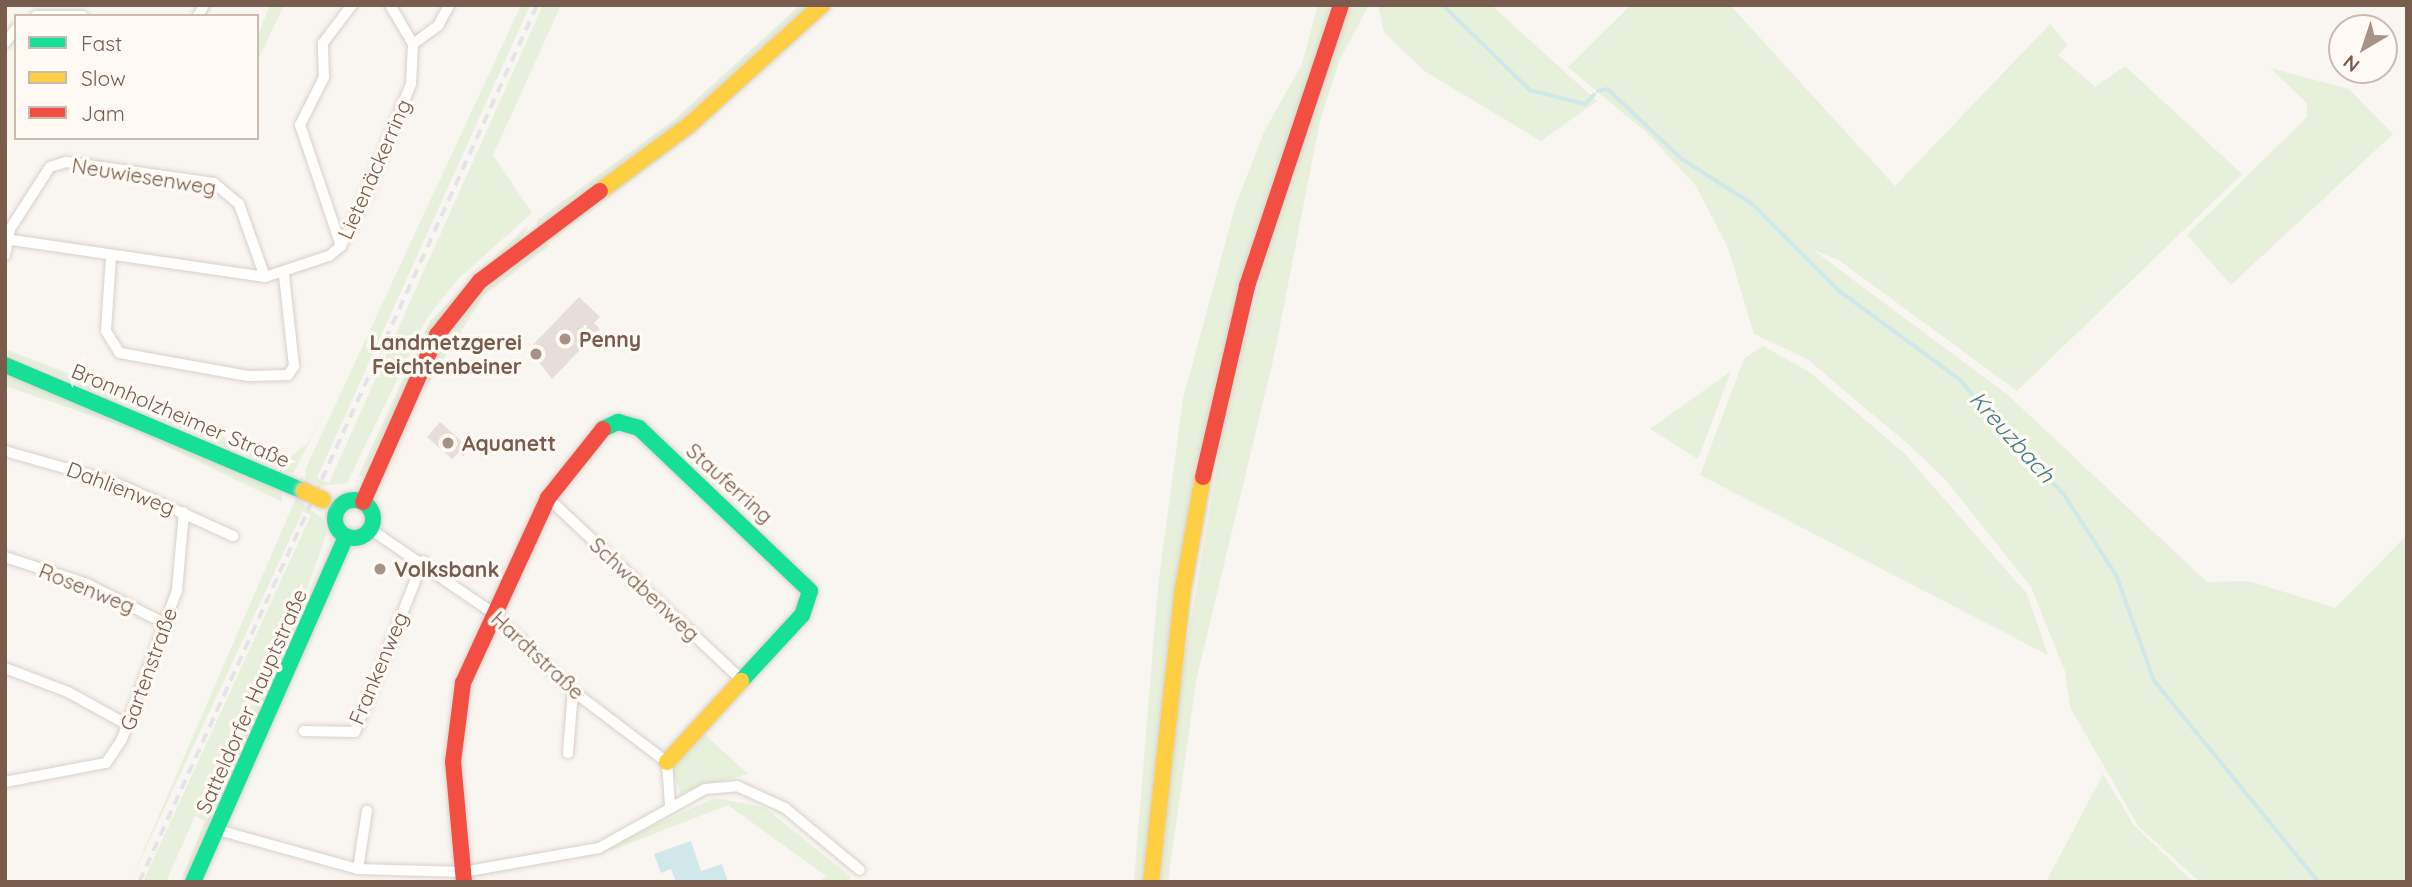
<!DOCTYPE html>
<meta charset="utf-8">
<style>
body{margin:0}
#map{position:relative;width:2412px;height:887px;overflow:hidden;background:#f9f5f0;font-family:Quicksand,sans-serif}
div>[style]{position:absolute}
.green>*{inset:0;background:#e7f0db}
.water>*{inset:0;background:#d0e8ea}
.stream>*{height:3.5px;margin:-1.75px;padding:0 1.75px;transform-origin:1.75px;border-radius:1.75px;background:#d0e8ea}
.building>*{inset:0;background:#e6ded7}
.roads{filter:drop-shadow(0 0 2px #d7d1cb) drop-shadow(0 0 2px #d7d1cb)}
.street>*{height:10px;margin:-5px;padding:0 5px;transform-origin:5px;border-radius:5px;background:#fefefd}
.fast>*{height:16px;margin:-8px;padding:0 8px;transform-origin:8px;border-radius:8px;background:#16e098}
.fast>.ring{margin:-8px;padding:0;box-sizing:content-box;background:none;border:16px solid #16e098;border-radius:50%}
.slow>*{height:16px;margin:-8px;padding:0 8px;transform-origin:8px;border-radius:8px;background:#ffcf43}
.jam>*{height:16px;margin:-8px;padding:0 8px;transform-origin:8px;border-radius:8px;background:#f24e42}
.rail>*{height:3.5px;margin-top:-1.75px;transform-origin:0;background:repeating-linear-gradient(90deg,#e6e3e7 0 10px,transparent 0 17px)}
.bridges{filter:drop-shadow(0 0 2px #d9d2cb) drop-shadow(0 0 2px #d9d2cb)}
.slow-bridge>*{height:16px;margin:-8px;padding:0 8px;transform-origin:8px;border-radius:8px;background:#ffcf43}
.dots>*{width:19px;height:19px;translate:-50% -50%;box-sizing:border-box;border:4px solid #fffaf3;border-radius:50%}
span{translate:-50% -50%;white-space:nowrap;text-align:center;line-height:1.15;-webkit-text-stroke:7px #fffaf3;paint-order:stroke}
.street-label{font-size:21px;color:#7a5c4d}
.poi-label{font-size:21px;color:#7a5c4d;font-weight:700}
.left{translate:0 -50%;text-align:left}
.right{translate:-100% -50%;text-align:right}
.water-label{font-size:23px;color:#437c86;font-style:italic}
.frame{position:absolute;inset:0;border:7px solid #7a5c4d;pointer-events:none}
.legend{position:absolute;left:14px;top:14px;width:245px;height:126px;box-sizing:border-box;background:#fffaf3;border:2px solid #cabbb1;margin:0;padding:9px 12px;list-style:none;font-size:21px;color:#7a5c4d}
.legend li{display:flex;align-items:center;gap:14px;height:35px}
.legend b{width:35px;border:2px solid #cabbb1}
.north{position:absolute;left:2328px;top:14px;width:70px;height:70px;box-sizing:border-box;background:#fffaf3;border:2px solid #cabbb1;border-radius:50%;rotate:219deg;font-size:19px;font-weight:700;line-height:28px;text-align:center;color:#7a5c4d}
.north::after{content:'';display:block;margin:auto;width:24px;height:32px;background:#a69286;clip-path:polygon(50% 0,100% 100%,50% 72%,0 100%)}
</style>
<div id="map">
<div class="green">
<i style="clip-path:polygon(270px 5px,284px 5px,257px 62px,257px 38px)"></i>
<i style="clip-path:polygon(521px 5px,530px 5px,317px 478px,329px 483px,543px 5px,561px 5px,493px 155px,532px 213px,458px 279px,427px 318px,347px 483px,321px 486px,305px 478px,306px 468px)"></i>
<i style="clip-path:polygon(800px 5px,809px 5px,675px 125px,537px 229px,537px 220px,674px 120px)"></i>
<i style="clip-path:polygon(1318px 5px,1331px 5px,1256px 236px,1167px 663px,1143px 882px,1134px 882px,1158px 586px,1183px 399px,1235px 207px,1264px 132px,1302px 64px)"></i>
<i style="clip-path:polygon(1351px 5px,1369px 5px,1340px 59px,1320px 121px,1274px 356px,1196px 681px,1168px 882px,1160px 882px,1181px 680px,1227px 408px,1282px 196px)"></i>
<i style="clip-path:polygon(1378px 5px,1491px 5px,1597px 101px,1541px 141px,1424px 71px,1384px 32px)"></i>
<i style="clip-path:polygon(1631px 5px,1730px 5px,1895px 186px,2050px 24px,2068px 45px,2058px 55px,2095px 87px,2125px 66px,2242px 174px,2017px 391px,1840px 261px,1812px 249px,2009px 396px,2207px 582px,2249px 581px,2335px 608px,2407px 535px,2407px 882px,2200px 882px,2139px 827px,2070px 707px,2065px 671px,2031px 587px,1944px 478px,1909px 445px,1807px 359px,1754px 334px,1728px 248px,1696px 186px,1647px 133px,1568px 67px)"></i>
<i style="clip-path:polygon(772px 62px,697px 131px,552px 240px,547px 234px)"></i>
<i style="clip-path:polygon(2270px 68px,2349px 89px,2393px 134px,2231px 285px,2187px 235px,2307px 117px,2307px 103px)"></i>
<i style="clip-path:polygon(528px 225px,522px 241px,433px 331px,363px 476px,358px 477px,430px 321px)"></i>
<i style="clip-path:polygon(541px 241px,549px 246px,484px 295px,424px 391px,439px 350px,482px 290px)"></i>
<i style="clip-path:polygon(1763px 346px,1811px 373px,1906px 455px,2027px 594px,2048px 655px,1700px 475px,1744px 359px)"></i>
<i style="clip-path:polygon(5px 349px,120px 393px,121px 402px,5px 353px)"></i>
<i style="clip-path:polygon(1731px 371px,1698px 459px,1650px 429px)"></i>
<i style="clip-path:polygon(5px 375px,281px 488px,282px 502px,133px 430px,5px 386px)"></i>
<i style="clip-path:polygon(325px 411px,293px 474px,163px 420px,165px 415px,286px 460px,308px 443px)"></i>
<i style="clip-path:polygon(296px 498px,324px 520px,326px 535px,275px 681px,188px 877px,183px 876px,205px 821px,195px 816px,166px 882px,143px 882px,311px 515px,303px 511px,130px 882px)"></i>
<i style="clip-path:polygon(702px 732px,748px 774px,681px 793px,671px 769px)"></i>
<i style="clip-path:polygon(2103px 774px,2133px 824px,2193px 882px,2046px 882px)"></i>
<i style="clip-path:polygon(715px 798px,764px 807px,851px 877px,849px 882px,818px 882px,826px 876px,728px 805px,610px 851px,607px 846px)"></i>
</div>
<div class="water">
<i style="clip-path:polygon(691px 841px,701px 871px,722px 864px,728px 882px,676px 882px,671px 869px,661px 873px,654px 854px)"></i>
</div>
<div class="stream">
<i style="left:1443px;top:5px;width:122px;rotate:44.3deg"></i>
<i style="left:1530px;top:90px;width:57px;rotate:14.3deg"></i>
<i style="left:1585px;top:104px;width:13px;rotate:-45deg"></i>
<i style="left:1598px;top:91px;width:10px;rotate:-11deg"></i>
<i style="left:1608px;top:89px;width:102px;rotate:43.4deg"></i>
<i style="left:1682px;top:159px;width:84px;rotate:32.4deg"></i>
<i style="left:1753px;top:204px;width:124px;rotate:45deg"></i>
<i style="left:1841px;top:292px;width:150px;rotate:36.3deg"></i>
<i style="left:1962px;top:381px;width:63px;rotate:52deg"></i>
<i style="left:2001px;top:431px;width:89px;rotate:45deg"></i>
<i style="left:2064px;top:494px;width:98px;rotate:57.1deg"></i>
<i style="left:2117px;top:576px;width:110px;rotate:70.4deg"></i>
<i style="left:2154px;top:680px;width:261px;rotate:50.8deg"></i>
</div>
<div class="building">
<i style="clip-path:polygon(579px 297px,600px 317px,594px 323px,600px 329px,552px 379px,529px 349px)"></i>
<i style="clip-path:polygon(440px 422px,470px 449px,463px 456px,459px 452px,452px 459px,427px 437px)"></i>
</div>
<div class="roads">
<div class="street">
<i style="left:36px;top:16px;width:47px"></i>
<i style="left:198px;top:16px;width:13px;rotate:-61deg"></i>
<i style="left:5px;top:43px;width:18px;rotate:-52deg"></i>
<i style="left:413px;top:44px;width:31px;rotate:-36deg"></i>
<i style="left:438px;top:26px;width:24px;rotate:-62deg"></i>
<i style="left:5px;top:239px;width:263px;rotate:8.3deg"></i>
<i style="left:265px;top:277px;width:67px;rotate:-18.2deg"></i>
<i style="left:329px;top:256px;width:16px;rotate:-40deg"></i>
<i style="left:341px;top:246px;width:65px;rotate:-64.6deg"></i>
<i style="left:369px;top:187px;width:111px;rotate:-67.8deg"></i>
<i style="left:411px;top:84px;width:40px;rotate:-87.1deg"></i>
<i style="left:413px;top:44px;width:45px;rotate:-120.5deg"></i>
<i style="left:341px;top:246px;width:128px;rotate:-108.7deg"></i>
<i style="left:300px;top:125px;width:54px;rotate:-63.4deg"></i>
<i style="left:324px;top:77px;width:34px;rotate:-92deg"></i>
<i style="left:323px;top:43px;width:48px;rotate:-52.7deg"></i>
<i style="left:5px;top:255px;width:26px;rotate:-79deg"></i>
<i style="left:10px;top:229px;width:74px;rotate:-57.2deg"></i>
<i style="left:50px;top:167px;width:17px;rotate:-17deg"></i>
<i style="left:66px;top:162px;width:149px;rotate:8.1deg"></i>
<i style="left:214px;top:183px;width:33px;rotate:40deg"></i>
<i style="left:239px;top:204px;width:77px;rotate:70.4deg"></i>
<i style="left:111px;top:257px;width:74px;rotate:93.9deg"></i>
<i style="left:106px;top:331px;width:26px;rotate:58deg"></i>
<i style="left:120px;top:353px;width:130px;rotate:10.2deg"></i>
<i style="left:248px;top:376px;width:40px;rotate:-1.4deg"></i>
<i style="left:288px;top:375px;width:11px;rotate:-56deg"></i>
<i style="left:294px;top:366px;width:92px;rotate:-96.3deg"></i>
<i style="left:5px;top:451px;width:113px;rotate:15.9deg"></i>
<i style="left:114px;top:482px;width:131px;rotate:24.4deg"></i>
<i style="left:548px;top:498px;width:266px;rotate:43.2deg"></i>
<i style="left:370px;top:529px;width:149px;rotate:34.3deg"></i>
<i style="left:493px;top:613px;width:112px;rotate:44.3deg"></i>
<i style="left:573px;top:691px;width:118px;rotate:37.1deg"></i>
<i style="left:667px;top:762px;width:43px;rotate:86deg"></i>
<i style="left:5px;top:557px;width:86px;rotate:18.2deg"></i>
<i style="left:87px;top:584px;width:89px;rotate:26.9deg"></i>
<i style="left:5px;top:668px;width:67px;rotate:20.9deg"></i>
<i style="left:68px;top:692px;width:68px;rotate:28.8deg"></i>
<i style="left:304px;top:731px;width:51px;rotate:1.1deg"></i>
<i style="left:355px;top:732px;width:184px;rotate:-68.3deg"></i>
<i style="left:568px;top:753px;width:62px;rotate:-85.4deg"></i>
<i style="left:5px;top:782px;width:103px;rotate:-10.7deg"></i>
<i style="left:106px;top:763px;width:29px;rotate:-56deg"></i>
<i style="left:122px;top:739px;width:159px;rotate:-69.7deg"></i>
<i style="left:177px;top:590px;width:78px;rotate:-84.9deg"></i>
<i style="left:218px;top:830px;width:145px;rotate:15.6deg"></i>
<i style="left:358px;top:869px;width:105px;rotate:1.6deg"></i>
<i style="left:463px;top:872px;width:138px;rotate:-10deg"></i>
<i style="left:599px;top:848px;width:121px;rotate:-29.1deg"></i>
<i style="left:705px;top:789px;width:32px;rotate:-5deg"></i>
<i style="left:737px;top:786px;width:53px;rotate:24.6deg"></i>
<i style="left:785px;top:808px;width:97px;rotate:39.6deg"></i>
<i style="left:358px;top:869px;width:59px;rotate:-81.2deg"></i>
</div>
<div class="fast">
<i style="left:5px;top:365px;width:324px;rotate:22.9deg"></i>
<i style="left:603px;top:429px;width:17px;rotate:-25deg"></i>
<i style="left:618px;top:422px;width:22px;rotate:16deg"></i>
<i style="left:639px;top:428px;width:236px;rotate:43.6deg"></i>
<i style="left:810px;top:591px;width:25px;rotate:108deg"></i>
<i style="left:802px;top:615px;width:90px;rotate:132.7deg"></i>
<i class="ring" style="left:335px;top:500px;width:22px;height:22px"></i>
<i style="left:193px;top:882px;width:378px;rotate:-66.1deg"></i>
</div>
<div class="slow">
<i style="left:600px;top:191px;width:109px;rotate:-36.5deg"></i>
<i style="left:688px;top:126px;width:181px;rotate:-42.1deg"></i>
<i style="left:667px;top:762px;width:110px;rotate:-47.6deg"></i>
<i style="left:1151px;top:882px;width:295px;rotate:-83.8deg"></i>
<i style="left:1183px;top:589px;width:114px;rotate:-79.9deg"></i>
</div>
<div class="jam">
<i style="left:1203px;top:477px;width:196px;rotate:-77deg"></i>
<i style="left:1247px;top:286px;width:296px;rotate:-71.5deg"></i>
<i style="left:363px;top:502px;width:183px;rotate:-66.1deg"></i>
<i style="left:437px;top:335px;width:69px;rotate:-51.5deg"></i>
<i style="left:480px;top:281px;width:150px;rotate:-36.9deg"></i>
<i style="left:464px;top:882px;width:121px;rotate:-95.2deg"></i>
<i style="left:453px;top:762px;width:80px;rotate:-82.8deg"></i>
<i style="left:463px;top:683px;width:204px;rotate:-65.3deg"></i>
<i style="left:548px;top:498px;width:88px;rotate:-51.4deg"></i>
</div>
</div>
<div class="rail">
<i style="left:139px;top:882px;width:963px;rotate:-65.59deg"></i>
</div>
<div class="bridges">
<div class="slow-bridge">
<i style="left:304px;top:491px;width:21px;rotate:25deg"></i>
</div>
</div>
<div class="dots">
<i style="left:565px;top:339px;background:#a69286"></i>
<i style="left:536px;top:354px;background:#a69286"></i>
<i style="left:448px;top:443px;background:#a69286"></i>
<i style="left:380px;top:569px;background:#a69286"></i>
</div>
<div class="street-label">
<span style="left:374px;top:169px;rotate:-66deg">Lietenäckerring</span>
<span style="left:144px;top:176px;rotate:9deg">Neuwiesenweg</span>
<span style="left:181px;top:415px;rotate:23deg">Bronnholzheimer Straße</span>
<span style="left:730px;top:483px;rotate:42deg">Stauferring</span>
<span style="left:121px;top:488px;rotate:21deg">Dahlienweg</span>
<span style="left:87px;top:588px;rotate:22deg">Rosenweg</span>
<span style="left:645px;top:589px;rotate:43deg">Schwabenweg</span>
<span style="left:538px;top:655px;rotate:43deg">Hardtstraße</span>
<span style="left:378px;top:668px;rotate:-67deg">Frankenweg</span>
<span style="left:148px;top:669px;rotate:-70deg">Gartenstraße</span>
<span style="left:251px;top:701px;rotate:-66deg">Satteldorfer Hauptstraße</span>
</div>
<div class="poi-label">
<span class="left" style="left:579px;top:339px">Penny</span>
<span class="right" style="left:522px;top:354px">Landmetzgerei<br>Feichtenbeiner</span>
<span class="left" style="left:462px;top:443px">Aquanett</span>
<span class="left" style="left:394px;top:569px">Volksbank</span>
</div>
<div class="water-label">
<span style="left:2012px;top:437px;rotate:48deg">Kreuzbach</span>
</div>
<div class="frame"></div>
<ul class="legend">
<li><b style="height:9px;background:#16e098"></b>Fast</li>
<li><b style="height:9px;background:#ffcf43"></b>Slow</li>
<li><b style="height:9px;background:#f24e42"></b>Jam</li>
</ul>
<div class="north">N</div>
</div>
